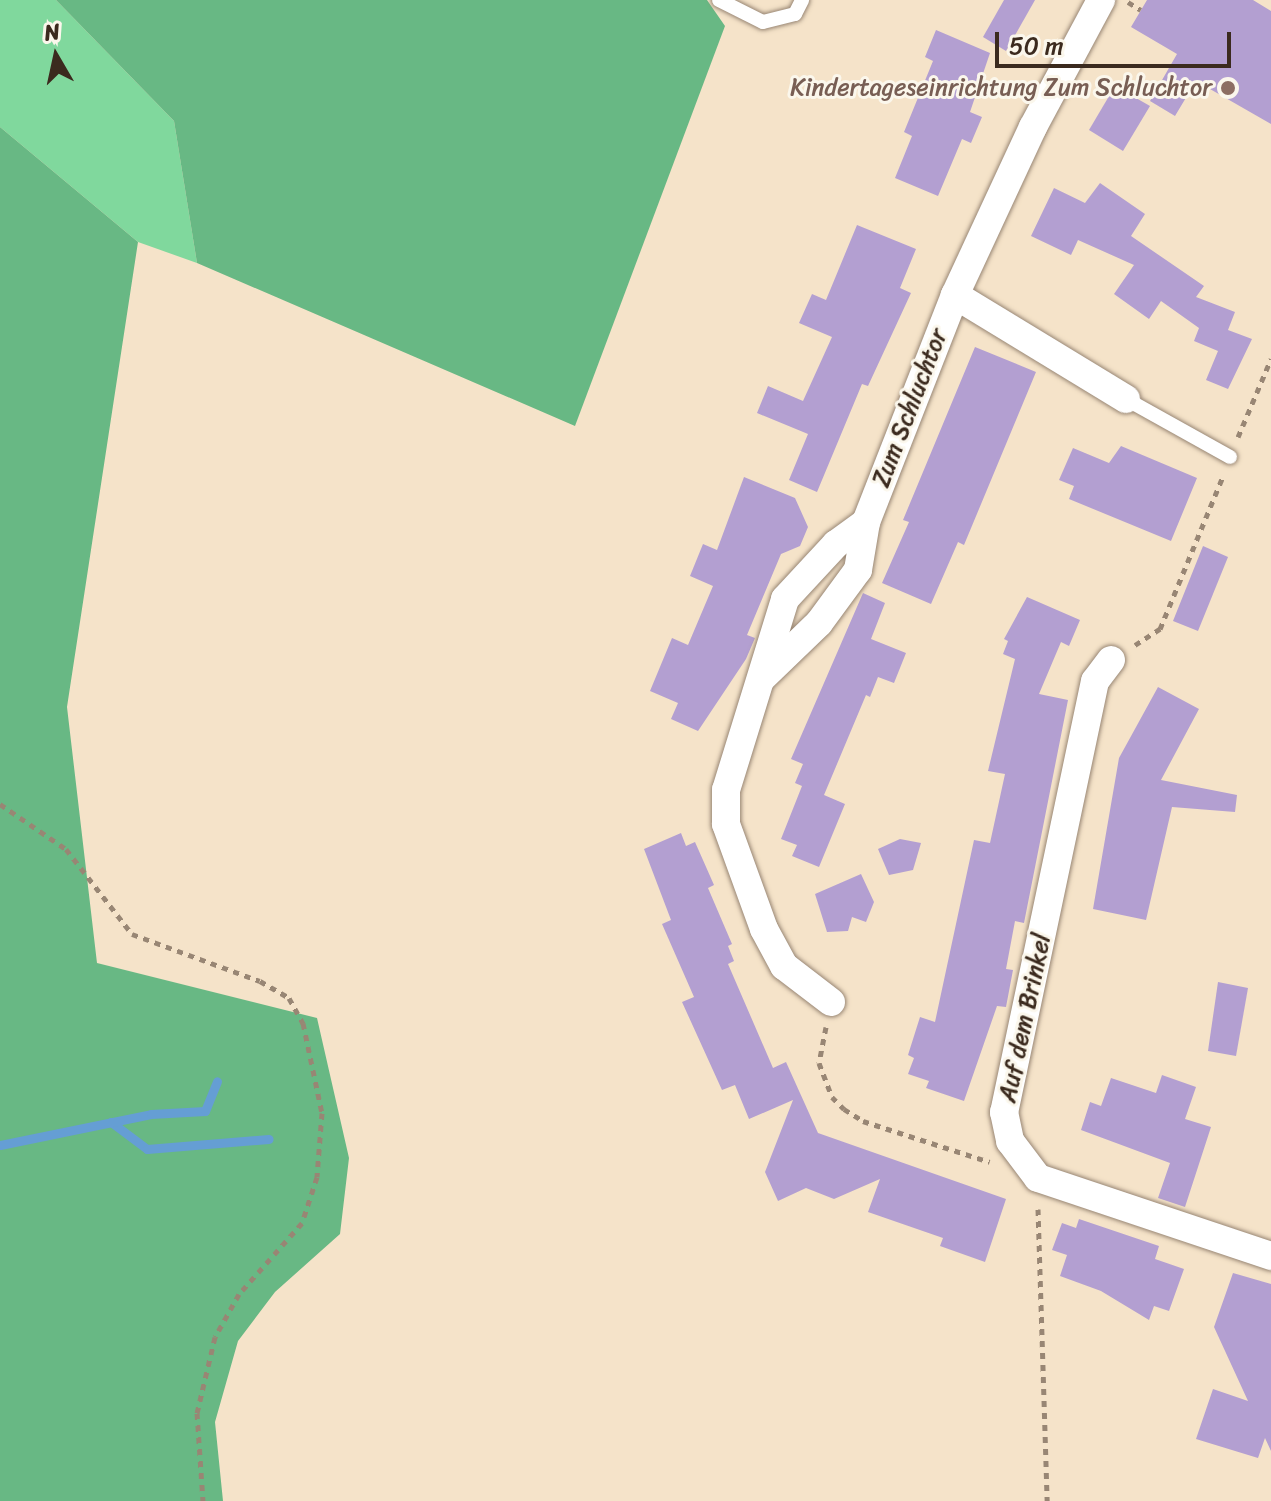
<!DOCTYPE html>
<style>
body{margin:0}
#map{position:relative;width:1271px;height:1501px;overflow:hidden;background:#f5e3c9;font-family:Sriracha,sans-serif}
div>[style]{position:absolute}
.green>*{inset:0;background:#80d89d}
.forest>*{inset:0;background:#68b884}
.stream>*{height:9px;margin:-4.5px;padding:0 4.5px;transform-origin:4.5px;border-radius:4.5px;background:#659ed4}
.building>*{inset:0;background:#b39fd1}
.path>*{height:5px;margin-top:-2.5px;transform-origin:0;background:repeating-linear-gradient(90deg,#988674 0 6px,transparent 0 12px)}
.roads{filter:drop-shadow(0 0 2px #988674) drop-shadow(0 0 2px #988674)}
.lane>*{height:14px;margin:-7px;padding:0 7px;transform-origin:7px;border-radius:7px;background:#fff}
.street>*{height:28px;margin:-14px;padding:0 14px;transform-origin:14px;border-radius:14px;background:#fff}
.dots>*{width:22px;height:22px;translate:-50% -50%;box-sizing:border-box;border:4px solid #fbf7ec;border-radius:50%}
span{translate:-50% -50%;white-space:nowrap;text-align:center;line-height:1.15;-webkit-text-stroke:6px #fbf7ec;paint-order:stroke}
.education-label{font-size:24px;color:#785e54}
.right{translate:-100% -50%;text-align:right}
.street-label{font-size:24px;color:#3b2a1e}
.north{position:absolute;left:16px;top:16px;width:80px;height:80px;-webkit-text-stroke:6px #fbf7ec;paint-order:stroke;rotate:351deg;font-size:22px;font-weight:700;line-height:32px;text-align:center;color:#3b2a1e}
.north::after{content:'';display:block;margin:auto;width:28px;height:36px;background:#3b2a1e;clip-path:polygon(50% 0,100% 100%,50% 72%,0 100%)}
.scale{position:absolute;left:995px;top:32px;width:236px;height:36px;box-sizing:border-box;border:4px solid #3b2a1e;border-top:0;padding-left:10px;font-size:24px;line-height:28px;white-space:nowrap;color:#3b2a1e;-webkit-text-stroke:6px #fbf7ec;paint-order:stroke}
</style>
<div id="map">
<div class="green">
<i style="clip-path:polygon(0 0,56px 0,174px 121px,197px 263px,138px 242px,0 127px)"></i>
</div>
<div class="forest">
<i style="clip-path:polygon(56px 0,707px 0,725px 26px,575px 426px,197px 263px,174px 121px)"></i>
<i style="clip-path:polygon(0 127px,138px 242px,67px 707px,97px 963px,317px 1018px,349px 1158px,340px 1234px,275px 1292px,238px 1341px,215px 1422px,223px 1501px,0 1501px)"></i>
</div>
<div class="stream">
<i style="left:111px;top:1122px;width:45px;rotate:36.9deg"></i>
<i style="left:147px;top:1149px;width:122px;rotate:-4.7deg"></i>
<i style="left:0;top:1145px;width:154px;rotate:-11.6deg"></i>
<i style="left:151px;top:1114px;width:54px;rotate:-3.2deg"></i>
<i style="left:205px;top:1111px;width:32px;rotate:-68deg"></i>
</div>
<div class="building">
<i style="clip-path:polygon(1004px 0,1035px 0,1006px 51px,983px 37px)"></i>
<i style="clip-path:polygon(1147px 0,1253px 0,1271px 11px,1271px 124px,1196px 81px,1175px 116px,1150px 101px,1177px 54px,1131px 27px)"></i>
<i style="clip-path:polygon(936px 30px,990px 53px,970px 112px,982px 117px,971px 143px,962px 139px,938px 196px,895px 178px,912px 136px,904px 132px,933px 61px,925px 57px)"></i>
<i style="clip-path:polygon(1115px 86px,1150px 106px,1123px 151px,1089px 130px)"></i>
<i style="clip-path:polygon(1100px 183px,1145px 214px,1131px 236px,1204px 286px,1196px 297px,1235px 312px,1228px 330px,1252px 339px,1228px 389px,1206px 380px,1218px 351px,1194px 341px,1199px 328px,1161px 301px,1149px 319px,1114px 294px,1134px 265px,1078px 240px,1071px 255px,1031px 236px,1054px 188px,1085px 203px)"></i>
<i style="clip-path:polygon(857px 225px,916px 249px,900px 288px,911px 293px,868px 386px,862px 384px,817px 492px,789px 480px,808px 434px,757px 413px,768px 386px,803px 401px,832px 337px,799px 323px,812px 294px,826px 300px)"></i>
<i style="clip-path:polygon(975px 347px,1036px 372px,964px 545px,958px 542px,931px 604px,882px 583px,909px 522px,903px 520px)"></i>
<i style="clip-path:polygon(1121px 446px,1197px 478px,1171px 541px,1069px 499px,1074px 486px,1059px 480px,1073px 448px,1109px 463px)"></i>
<i style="clip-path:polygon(744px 477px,795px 498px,808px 527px,800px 546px,781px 554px,747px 635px,755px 638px,746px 659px,698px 731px,671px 719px,678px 703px,650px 691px,672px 638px,688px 645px,713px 586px,690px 576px,703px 544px,717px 550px)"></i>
<i style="clip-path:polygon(1203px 546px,1228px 557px,1198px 631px,1173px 621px)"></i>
<i style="clip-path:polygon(863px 593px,885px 603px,871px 639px,906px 653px,894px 683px,878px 677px,870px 697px,866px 695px,824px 795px,845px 804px,819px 867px,792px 856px,797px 845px,781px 839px,802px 786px,795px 783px,803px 764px,791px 759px)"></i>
<i style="clip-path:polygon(1027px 597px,1080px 620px,1069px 646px,1061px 642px,1039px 694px,1068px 700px,1024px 923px,1015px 921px,1006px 969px,1013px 970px,1006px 1007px,997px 1006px,964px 1101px,926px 1088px,929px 1081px,908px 1074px,914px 1058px,908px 1055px,920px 1017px,935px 1022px,974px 840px,990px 843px,1005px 774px,988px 771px,1015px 659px,1003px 654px,1008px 641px,1004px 639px)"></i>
<i style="clip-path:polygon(1158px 687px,1199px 709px,1161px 780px,1237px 795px,1235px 812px,1172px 807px,1146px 920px,1093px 909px,1119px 758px)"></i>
<i style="clip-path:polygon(681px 833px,686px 846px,695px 842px,714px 885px,708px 888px,732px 944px,728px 946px,734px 961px,728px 964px,773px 1068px,786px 1062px,818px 1133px,1006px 1199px,985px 1262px,940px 1246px,943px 1238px,868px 1212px,880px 1179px,834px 1199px,806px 1188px,778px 1201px,765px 1172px,793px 1100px,749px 1119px,735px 1085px,722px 1090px,682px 1002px,694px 997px,662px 924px,671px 920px,644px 849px)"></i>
<i style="clip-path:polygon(900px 839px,921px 843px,913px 870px,889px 875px,878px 849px)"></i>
<i style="clip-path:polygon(861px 874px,874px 902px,866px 922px,852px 917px,848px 931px,827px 932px,815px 894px)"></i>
<i style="clip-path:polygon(1218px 982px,1248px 988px,1236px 1056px,1208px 1051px)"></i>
<i style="clip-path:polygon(1162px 1075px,1196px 1087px,1185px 1119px,1211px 1127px,1185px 1207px,1158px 1198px,1170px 1163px,1081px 1130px,1090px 1102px,1101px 1106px,1111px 1078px,1156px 1093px)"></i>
<i style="clip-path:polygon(1079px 1219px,1159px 1246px,1155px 1259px,1184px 1269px,1169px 1311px,1154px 1306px,1149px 1320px,1101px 1291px,1060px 1276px,1067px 1255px,1052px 1250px,1062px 1223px,1076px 1228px)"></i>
<i style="clip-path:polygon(1233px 1273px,1271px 1284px,1271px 1451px,1265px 1438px,1258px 1458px,1196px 1439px,1213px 1389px,1248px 1401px,1214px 1327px)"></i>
</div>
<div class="path">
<i style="left:1128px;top:2px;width:15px;rotate:32deg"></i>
<i style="left:1238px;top:437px;width:85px;rotate:-67.1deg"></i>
<i style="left:1135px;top:645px;width:30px;rotate:-33deg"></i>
<i style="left:1160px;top:629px;width:165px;rotate:-67.6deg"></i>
<i style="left:0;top:804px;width:80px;rotate:34.3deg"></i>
<i style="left:66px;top:849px;width:108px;rotate:52.2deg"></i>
<i style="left:132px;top:934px;width:136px;rotate:20.2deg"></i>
<i style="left:260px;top:981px;width:34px;rotate:30deg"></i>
<i style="left:289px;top:998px;width:29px;rotate:61deg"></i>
<i style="left:303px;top:1023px;width:92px;rotate:78.1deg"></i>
<i style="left:322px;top:1113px;width:64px;rotate:94.5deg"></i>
<i style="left:317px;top:1177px;width:48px;rotate:108.1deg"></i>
<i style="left:302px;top:1223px;width:95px;rotate:131.6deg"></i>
<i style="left:239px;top:1294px;width:49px;rotate:119.2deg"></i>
<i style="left:215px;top:1337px;width:78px;rotate:103.3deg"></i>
<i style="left:197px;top:1413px;width:88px;rotate:86.1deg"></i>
<i style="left:826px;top:1027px;width:37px;rotate:101deg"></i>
<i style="left:819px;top:1063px;width:36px;rotate:69deg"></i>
<i style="left:832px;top:1097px;width:17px;rotate:45deg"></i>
<i style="left:844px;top:1109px;width:22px;rotate:32deg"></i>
<i style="left:863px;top:1121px;width:133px;rotate:17.9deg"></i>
<i style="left:1038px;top:1209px;width:292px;rotate:88.2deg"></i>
</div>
<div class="roads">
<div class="lane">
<i style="left:719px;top:0;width:49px;rotate:26.6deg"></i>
<i style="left:763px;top:22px;width:33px;rotate:-14deg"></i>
<i style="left:795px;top:14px;width:16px;rotate:-63deg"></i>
<i style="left:1126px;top:399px;width:119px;rotate:29.1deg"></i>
</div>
<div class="street">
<i style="left:955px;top:295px;width:200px;rotate:31.3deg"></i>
<i style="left:1111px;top:660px;width:26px;rotate:127deg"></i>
<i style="left:1095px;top:681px;width:441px;rotate:101.9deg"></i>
<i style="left:1004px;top:1112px;width:30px;rotate:78deg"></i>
<i style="left:1010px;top:1141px;width:46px;rotate:52.9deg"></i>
<i style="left:1038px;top:1178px;width:246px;rotate:18.5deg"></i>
<i style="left:762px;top:678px;width:79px;rotate:-44deg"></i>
<i style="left:819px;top:623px;width:66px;rotate:-53.7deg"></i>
<i style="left:858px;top:570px;width:49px;rotate:-80.5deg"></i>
<i style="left:866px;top:522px;width:244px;rotate:-68.6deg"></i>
<i style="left:955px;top:295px;width:185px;rotate:-65.1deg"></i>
<i style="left:1033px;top:127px;width:144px;rotate:-61.8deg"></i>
<i style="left:831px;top:1002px;width:59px;rotate:-142.5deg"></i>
<i style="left:784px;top:966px;width:42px;rotate:-118.4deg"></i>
<i style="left:764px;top:929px;width:112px;rotate:-109.9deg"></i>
<i style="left:726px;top:824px;width:34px;rotate:-90deg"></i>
<i style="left:726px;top:790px;width:200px;rotate:-72.8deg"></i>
<i style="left:785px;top:599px;width:75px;rotate:-47.2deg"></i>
<i style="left:836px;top:544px;width:37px;rotate:-36deg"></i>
</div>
</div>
<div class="dots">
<i style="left:1228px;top:88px;background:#8d6e63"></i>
</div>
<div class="education-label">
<span class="right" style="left:1212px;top:88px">Kindertageseinrichtung Zum Schluchtor</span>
</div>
<div class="street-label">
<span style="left:910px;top:408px;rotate:-69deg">Zum Schluchtor</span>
<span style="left:1025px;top:1018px;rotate:-78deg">Auf dem Brinkel</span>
</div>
<div class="north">N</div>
<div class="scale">50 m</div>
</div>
